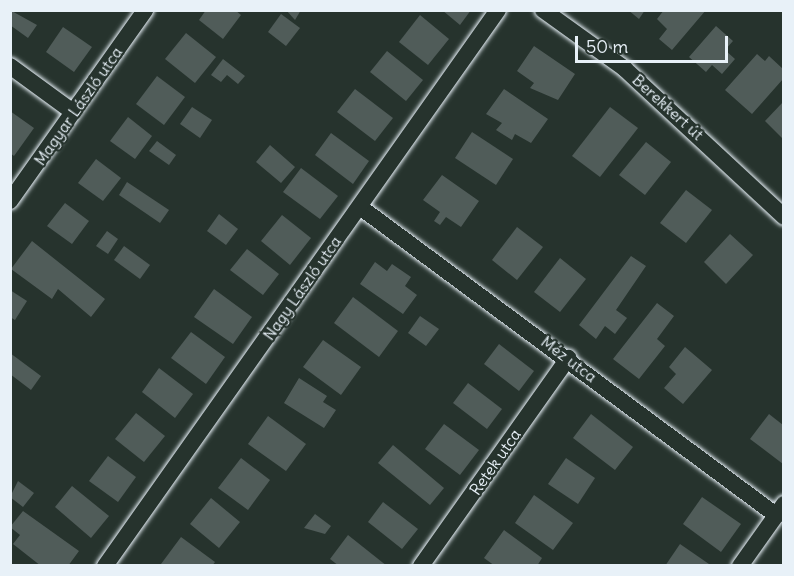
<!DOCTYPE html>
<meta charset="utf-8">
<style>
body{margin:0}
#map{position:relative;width:794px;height:576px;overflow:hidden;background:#26332d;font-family:Delius,sans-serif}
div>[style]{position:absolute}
.building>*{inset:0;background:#505c59}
.roads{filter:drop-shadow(0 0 2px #e8f1f8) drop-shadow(0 0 2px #e8f1f8)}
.street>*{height:16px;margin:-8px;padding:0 8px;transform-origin:8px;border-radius:8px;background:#26332d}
span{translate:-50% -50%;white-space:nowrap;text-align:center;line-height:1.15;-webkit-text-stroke:4.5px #26332d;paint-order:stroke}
.street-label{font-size:16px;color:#e8f1f8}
.frame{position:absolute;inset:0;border:12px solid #e8f1f8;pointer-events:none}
.scale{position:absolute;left:575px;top:36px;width:153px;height:27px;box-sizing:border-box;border:3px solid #e8f1f8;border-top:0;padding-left:8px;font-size:18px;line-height:21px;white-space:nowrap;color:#e8f1f8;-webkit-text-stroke:4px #26332d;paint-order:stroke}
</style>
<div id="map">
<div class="building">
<i style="clip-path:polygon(10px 10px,37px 25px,28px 38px,10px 25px)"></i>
<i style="clip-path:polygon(206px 10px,235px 10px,241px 15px,223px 39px,199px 20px)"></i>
<i style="clip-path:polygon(286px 10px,301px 10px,295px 20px)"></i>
<i style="clip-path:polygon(442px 10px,471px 10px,460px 25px)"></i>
<i style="clip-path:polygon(628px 10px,645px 10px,639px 19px)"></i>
<i style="clip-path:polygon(664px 10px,706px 10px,672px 50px,659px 39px,667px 29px,657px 19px)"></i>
<i style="clip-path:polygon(281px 14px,300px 28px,286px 46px,268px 32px)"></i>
<i style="clip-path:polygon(420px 15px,449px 39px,428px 65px,399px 42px)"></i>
<i style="clip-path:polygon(716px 26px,733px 41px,725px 50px,735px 59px,722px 74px,712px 65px,706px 72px,689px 57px)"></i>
<i style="clip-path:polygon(63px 27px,92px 47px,74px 72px,46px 52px)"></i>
<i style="clip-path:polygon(186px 33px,216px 57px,195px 83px,165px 59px)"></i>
<i style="clip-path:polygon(534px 46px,575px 74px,558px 100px,530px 88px,534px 83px,517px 71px)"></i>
<i style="clip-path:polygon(387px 51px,423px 80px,406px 101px,370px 72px)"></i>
<i style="clip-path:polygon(757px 54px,765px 61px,769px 56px,783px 69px,783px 79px,752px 114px,725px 90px)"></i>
<i style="clip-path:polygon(223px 59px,245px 76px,238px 84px,227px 75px,221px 82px,211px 75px)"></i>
<i style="clip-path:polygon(157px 76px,185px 97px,164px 125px,136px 104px)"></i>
<i style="clip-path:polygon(355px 89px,393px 118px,375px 141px,337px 112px)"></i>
<i style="clip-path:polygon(504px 89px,548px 119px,531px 143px,515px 134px,512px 140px,496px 130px,502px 123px,486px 114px)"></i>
<i style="clip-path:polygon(783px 102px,783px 139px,765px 121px)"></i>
<i style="clip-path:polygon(192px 107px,212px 120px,200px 138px,180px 124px)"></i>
<i style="clip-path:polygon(610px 107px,638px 128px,600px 177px,572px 156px)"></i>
<i style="clip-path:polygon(10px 111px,34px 128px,14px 156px,10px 153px)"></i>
<i style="clip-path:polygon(128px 117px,152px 136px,135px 159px,110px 141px)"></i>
<i style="clip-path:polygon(472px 132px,513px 159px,496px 185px,455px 158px)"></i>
<i style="clip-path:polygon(331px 133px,369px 161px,353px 184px,315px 155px)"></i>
<i style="clip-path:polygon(157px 141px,176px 155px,169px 165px,149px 151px)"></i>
<i style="clip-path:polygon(646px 142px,671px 162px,645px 195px,619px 175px)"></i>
<i style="clip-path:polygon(270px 145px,295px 167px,281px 183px,256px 162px)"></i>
<i style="clip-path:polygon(96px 159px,121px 178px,103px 201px,78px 183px)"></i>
<i style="clip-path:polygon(301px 168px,338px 196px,320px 219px,283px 192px)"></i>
<i style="clip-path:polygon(442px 175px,479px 201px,461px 227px,446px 217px,440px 225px,434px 221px,440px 212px,423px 200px)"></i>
<i style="clip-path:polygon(127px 182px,169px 210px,160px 223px,119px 195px)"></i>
<i style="clip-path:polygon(686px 190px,712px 210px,686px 243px,660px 223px)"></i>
<i style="clip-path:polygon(65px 203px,89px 221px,72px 244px,47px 226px)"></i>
<i style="clip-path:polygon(219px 214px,238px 229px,226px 245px,207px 231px)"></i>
<i style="clip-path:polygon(282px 215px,311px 238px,290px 265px,261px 241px)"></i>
<i style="clip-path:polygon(517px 227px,543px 247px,517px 280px,492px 260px)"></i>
<i style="clip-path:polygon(107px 231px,118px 239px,108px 254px,96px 246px)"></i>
<i style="clip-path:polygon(730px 234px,753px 255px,726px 284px,704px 262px)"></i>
<i style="clip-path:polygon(32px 241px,105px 299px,91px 317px,58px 289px,52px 299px,11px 269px)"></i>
<i style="clip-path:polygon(124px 246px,150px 265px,140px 279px,114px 260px)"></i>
<i style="clip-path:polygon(247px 249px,279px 274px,263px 295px,230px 270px)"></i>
<i style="clip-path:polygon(631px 256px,646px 266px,616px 310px,627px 318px,615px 334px,605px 326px,596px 339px,579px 325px)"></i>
<i style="clip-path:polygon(560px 258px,586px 279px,560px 312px,534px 292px)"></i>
<i style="clip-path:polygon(375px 262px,387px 271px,392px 264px,411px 277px,405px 286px,417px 295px,403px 314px,360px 284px)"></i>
<i style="clip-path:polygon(214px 289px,252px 317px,233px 344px,194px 317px)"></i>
<i style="clip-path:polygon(10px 290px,27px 301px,15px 320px,10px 317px)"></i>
<i style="clip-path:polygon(353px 297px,398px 331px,379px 357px,334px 323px)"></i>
<i style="clip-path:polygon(657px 303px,674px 316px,657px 339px,665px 346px,639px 379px,613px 359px)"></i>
<i style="clip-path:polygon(420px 316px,439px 329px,426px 346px,408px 333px)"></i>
<i style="clip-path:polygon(191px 332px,225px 357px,206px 384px,171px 358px)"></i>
<i style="clip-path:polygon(323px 340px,361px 367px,341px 395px,303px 367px)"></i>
<i style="clip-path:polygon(499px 344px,534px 371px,519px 391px,484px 364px)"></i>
<i style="clip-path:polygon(685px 347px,712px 370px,683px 404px,664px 388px,676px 374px,669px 367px)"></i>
<i style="clip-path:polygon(10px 353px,41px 376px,31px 390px,10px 374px)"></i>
<i style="clip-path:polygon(159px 368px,193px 394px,175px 418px,142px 392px)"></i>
<i style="clip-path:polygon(299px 378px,327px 396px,323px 402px,336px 410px,324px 428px,284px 403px)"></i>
<i style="clip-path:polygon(468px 383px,502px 409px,487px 429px,453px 403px)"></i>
<i style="clip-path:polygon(136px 413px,165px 436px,144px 462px,115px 439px)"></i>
<i style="clip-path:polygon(591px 414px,633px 447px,615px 470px,573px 438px)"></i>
<i style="clip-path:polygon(769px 414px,783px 425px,783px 464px,750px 439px)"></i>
<i style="clip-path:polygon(268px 416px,306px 444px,286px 471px,248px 444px)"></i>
<i style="clip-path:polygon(444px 424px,479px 450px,460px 475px,425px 449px)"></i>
<i style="clip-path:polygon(393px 445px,444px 488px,430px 505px,378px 463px)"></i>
<i style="clip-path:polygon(108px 456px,136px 477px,118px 502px,89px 481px)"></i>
<i style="clip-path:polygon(241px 458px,270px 480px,248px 510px,218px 488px)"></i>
<i style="clip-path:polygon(566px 458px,595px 478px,578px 504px,548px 484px)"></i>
<i style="clip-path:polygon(18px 481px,34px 493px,23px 507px,10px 497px)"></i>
<i style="clip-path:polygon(72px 486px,109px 516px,91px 538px,55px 507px)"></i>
<i style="clip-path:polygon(534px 495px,573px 523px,553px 550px,515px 523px)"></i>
<i style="clip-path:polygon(702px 497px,741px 524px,721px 552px,683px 524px)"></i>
<i style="clip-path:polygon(211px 498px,240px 522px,219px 548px,190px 524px)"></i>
<i style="clip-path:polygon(383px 502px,418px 529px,402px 549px,368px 522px)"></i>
<i style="clip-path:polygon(23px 511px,79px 551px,68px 566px,41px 566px,13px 544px,20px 535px,10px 527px)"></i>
<i style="clip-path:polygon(315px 514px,331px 526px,325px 534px,304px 528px)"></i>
<i style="clip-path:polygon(504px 530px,542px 558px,537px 566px,495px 566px,484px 558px)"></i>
<i style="clip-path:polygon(348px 535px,387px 566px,339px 566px,330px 559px)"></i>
<i style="clip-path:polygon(181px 537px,215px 562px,212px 566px,161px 564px)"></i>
<i style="clip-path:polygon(680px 544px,709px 564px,708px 566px,665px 566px)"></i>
</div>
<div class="roads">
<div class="street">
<i style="left:543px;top:10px;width:101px;rotate:35.7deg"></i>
<i style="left:625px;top:69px;width:217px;rotate:42.9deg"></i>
<i style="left:10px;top:66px;width:78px;rotate:36.1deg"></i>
<i style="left:10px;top:201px;width:234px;rotate:-54.7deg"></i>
<i style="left:360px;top:207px;width:518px;rotate:36.52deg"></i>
<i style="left:105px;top:566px;width:681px;rotate:-54.75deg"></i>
<i style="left:421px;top:566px;width:255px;rotate:-54.7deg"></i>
<i style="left:740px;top:566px;width:76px;rotate:-54.6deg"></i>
</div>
</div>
<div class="street-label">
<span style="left:78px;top:106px;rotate:-55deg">Magyar László utca</span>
<span style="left:668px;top:107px;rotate:42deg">Berekkert út</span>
<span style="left:302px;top:288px;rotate:-55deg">Nagy László utca</span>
<span style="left:569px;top:359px;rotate:37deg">Méz utca</span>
<span style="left:495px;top:462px;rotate:-55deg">Retek utca</span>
</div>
<div class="frame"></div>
<div class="scale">50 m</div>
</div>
